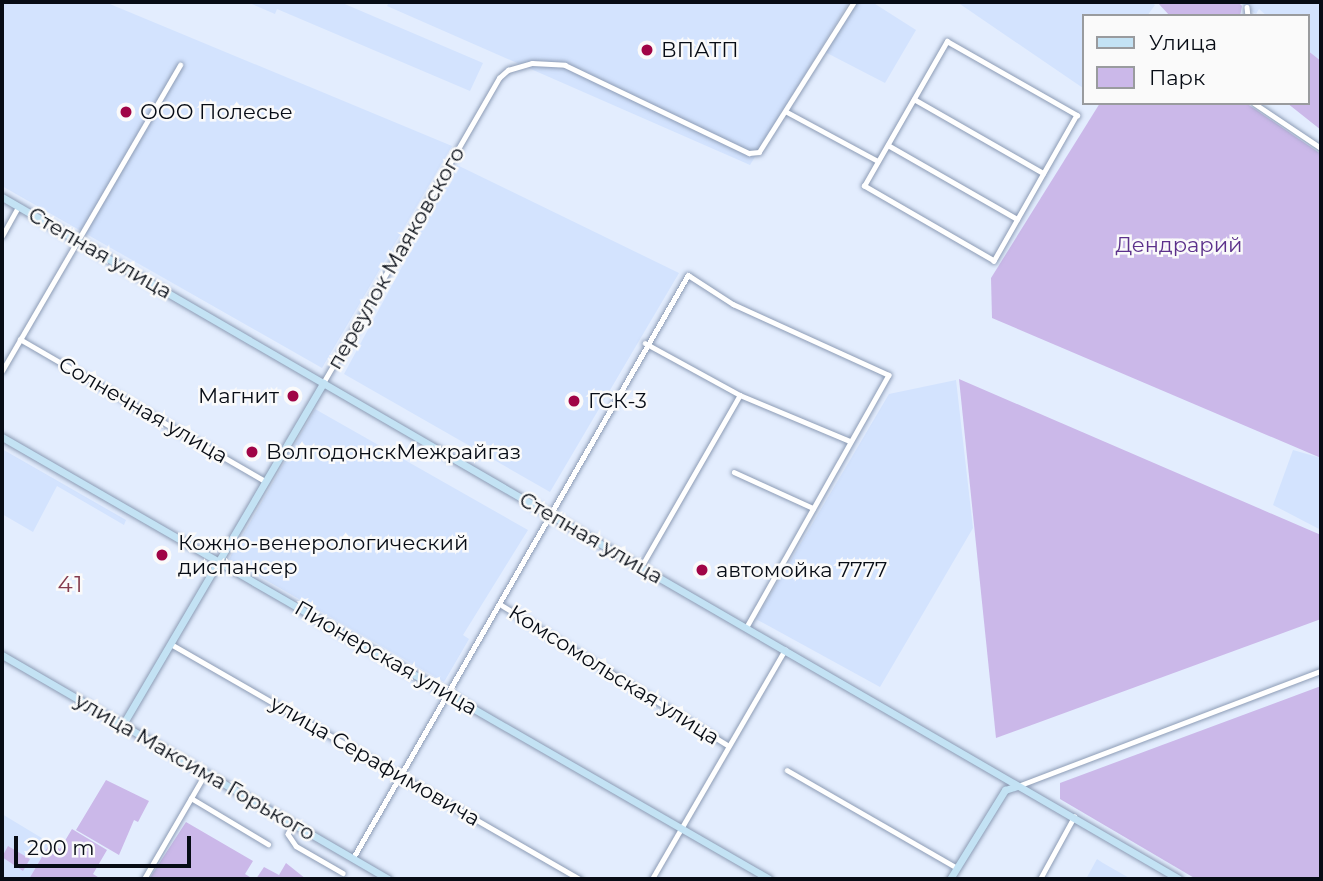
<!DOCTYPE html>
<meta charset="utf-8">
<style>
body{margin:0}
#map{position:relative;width:1323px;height:881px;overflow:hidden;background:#e3edfe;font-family:Montserrat,sans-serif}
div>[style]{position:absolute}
.built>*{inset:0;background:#d3e3fe}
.green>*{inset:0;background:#cbb8e9}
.roads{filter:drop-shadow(0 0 2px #8d9cb5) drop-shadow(0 0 2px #8d9cb5)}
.street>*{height:4.5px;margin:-2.25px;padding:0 2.25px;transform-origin:2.25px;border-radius:2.25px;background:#fff}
.secondary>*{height:7px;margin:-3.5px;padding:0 3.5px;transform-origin:3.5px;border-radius:3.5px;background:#c3e2f4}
.dots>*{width:19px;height:19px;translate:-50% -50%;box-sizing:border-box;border:4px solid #fafafa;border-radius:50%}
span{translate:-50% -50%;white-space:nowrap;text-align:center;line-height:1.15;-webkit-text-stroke:5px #fafafa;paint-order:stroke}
.poi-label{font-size:21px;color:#070c15}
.left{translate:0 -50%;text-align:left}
.right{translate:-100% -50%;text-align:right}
.park-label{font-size:21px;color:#5c318b}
.street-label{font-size:21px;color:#070c15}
.neighbourhood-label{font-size:23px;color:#843c4e;letter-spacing:2px}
.frame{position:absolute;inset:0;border:4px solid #070c15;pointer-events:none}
.legend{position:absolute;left:1082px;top:14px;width:228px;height:91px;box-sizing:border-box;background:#fafafa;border:2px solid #999b9e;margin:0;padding:9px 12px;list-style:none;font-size:21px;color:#070c15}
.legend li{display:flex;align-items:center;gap:14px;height:35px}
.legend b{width:35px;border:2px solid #999b9e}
.scale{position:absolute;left:14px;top:836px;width:177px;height:32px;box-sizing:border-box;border:4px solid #070c15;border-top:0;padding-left:9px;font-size:21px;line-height:24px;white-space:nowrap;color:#070c15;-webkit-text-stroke:5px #fafafa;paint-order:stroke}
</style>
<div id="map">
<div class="built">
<i style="clip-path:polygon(2px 2px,105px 2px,452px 146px,322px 368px,2px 186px)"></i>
<i style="clip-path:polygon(247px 2px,340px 2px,483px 63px,470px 91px,277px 9px,275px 14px)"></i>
<i style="clip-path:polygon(389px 2px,849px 2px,750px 165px,387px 6px)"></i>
<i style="clip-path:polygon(856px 2px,872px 2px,916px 30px,885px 83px,825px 52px)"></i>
<i style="clip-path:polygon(957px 2px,1151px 2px,1155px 5px,1147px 16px,1083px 16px,1083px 88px)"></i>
<i style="clip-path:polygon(1238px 2px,1321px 2px,1321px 61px,1307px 50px,1307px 16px,1267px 16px,1259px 9px,1256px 14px)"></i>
<i style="clip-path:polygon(457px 165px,679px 273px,550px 492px,344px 374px)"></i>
<i style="clip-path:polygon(956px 380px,973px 528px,880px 687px,756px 619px,889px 394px)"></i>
<i style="clip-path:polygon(315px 409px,528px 530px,463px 635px,469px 639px,444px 682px,229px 559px)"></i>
<i style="clip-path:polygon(2px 449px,126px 520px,124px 525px,57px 486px,33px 532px,2px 514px)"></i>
<i style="clip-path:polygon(1293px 450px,1321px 458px,1321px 530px,1273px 505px)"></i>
<i style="clip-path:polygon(2px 814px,50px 843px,29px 879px,2px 879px)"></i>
<i style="clip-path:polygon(1097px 859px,1103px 863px,1131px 879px,1086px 879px)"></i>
</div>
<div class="green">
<i style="clip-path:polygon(1157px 2px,1238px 2px,1242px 6px,1240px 16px,1170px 16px)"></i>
<i style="clip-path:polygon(1307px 50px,1321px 61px,1321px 130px,1287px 103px,1307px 103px)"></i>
<i style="clip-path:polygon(1100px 103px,1246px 103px,1321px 154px,1321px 458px,992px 318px,991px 278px)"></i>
<i style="clip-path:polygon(959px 379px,1321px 535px,1321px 619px,996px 738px)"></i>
<i style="clip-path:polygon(1321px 686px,1321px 879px,1196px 879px,1060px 799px,1060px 783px)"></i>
<i style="clip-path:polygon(106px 780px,149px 801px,138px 822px,134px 820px,119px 855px,76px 830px)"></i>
<i style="clip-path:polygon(186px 822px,253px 861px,245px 874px,253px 879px,149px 879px)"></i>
<i style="clip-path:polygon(72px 829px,107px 850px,93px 874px,101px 879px,29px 879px,50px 843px,60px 849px)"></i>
<i style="clip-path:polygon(8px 846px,30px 859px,23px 871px,2px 857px)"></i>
<i style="clip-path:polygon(286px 863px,306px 879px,256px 879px,264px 867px,279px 875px)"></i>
</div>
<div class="roads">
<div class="street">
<i style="left:1247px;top:7px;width:9px;rotate:84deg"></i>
<i style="left:947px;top:41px;width:150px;rotate:29.6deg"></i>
<i style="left:1077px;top:115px;width:168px;rotate:119.6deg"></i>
<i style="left:994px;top:261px;width:150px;rotate:-150deg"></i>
<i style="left:864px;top:186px;width:167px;rotate:-60.2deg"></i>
<i style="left:914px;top:99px;width:149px;rotate:29.8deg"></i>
<i style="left:1254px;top:103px;width:81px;rotate:33.9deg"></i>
<i style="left:787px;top:112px;width:103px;rotate:28.3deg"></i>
<i style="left:888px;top:145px;width:149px;rotate:29.8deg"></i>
<i style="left:2px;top:236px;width:33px;rotate:-61deg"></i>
<i style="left:20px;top:339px;width:283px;rotate:30.1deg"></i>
<i style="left:645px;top:343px;width:108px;rotate:28.7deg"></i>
<i style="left:740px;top:395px;width:119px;rotate:22.7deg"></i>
<i style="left:2px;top:371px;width:354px;rotate:-59.8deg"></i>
<i style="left:323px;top:383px;width:352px;rotate:-60deg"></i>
<i style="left:499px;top:78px;width:12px;rotate:-42deg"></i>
<i style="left:508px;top:70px;width:25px;rotate:-16deg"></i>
<i style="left:532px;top:63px;width:33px;rotate:3deg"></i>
<i style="left:565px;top:65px;width:204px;rotate:25.6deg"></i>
<i style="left:749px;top:153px;width:10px;rotate:-6deg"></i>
<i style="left:759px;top:152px;width:178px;rotate:-57.7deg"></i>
<i style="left:734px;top:472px;width:87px;rotate:24.5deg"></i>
<i style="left:641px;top:567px;width:198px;rotate:-60.1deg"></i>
<i style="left:500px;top:604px;width:269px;rotate:31.8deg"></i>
<i style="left:171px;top:644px;width:472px;rotate:29.9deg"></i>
<i style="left:787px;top:770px;width:195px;rotate:29.9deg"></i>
<i style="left:1018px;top:786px;width:324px;rotate:-20.8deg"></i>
<i style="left:191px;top:798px;width:90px;rotate:30.9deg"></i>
<i style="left:293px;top:825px;width:10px;rotate:119deg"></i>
<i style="left:288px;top:834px;width:14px;rotate:56deg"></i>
<i style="left:296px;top:846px;width:54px;rotate:29.9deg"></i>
<i style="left:353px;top:858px;width:672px;rotate:-60.12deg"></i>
<i style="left:688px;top:275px;width:54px;rotate:32.8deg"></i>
<i style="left:733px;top:304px;width:171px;rotate:24.5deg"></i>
<i style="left:889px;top:375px;width:289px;rotate:119.4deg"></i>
<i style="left:144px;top:879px;width:121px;rotate:-59.8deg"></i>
<i style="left:652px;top:879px;width:265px;rotate:-59.9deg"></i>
<i style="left:1040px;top:879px;width:71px;rotate:-61.3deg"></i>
</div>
<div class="secondary">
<i style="left:2px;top:197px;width:1360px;rotate:30.09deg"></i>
<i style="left:2px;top:437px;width:885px;rotate:29.95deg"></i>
<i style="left:2px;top:655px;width:446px;rotate:30.1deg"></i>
<i style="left:122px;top:726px;width:398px;rotate:-59.6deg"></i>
<i style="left:950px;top:879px;width:105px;rotate:-58.3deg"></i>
<i style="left:1005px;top:790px;width:13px;rotate:-18deg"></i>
</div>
</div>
<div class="dots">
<i style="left:647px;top:50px;background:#a00446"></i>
<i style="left:126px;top:112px;background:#a00446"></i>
<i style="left:293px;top:396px;background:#a00446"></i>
<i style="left:574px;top:401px;background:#a00446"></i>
<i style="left:252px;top:452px;background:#a00446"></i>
<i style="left:162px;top:555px;background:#a00446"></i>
<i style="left:702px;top:570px;background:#a00446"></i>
</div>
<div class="poi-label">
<span class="left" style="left:661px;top:50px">ВПАТП</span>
<span class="left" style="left:140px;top:112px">ООО Полесье</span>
<span class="right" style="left:279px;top:396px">Магнит</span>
<span class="left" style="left:588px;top:401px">ГСК-3</span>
<span class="left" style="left:266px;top:452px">ВолгодонскМежрайгаз</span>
<span class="left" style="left:178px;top:555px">Кожно-венерологический<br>диспансер</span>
<span class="left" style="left:716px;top:570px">автомойка 7777</span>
</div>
<div class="park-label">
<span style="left:1179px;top:245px">Дендрарий</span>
</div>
<div class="street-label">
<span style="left:100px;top:253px;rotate:30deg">Степная улица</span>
<span style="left:396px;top:258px;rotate:-60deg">переулок Маяковского</span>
<span style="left:143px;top:410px;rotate:30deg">Солнечная улица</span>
<span style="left:591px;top:538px;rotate:30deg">Степная улица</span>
<span style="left:386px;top:658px;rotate:30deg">Пионерская улица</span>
<span style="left:614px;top:675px;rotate:32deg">Комсомольская улица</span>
<span style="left:375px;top:761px;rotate:30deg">улица Серафимовича</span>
<span style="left:195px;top:767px;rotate:30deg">улица Максима Горького</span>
</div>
<div class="neighbourhood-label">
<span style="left:71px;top:584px">41</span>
</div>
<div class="frame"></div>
<ul class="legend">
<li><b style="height:9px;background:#c3e2f4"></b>Улица</li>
<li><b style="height:19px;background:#cbb8e9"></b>Парк</li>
</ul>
<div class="scale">200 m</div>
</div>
